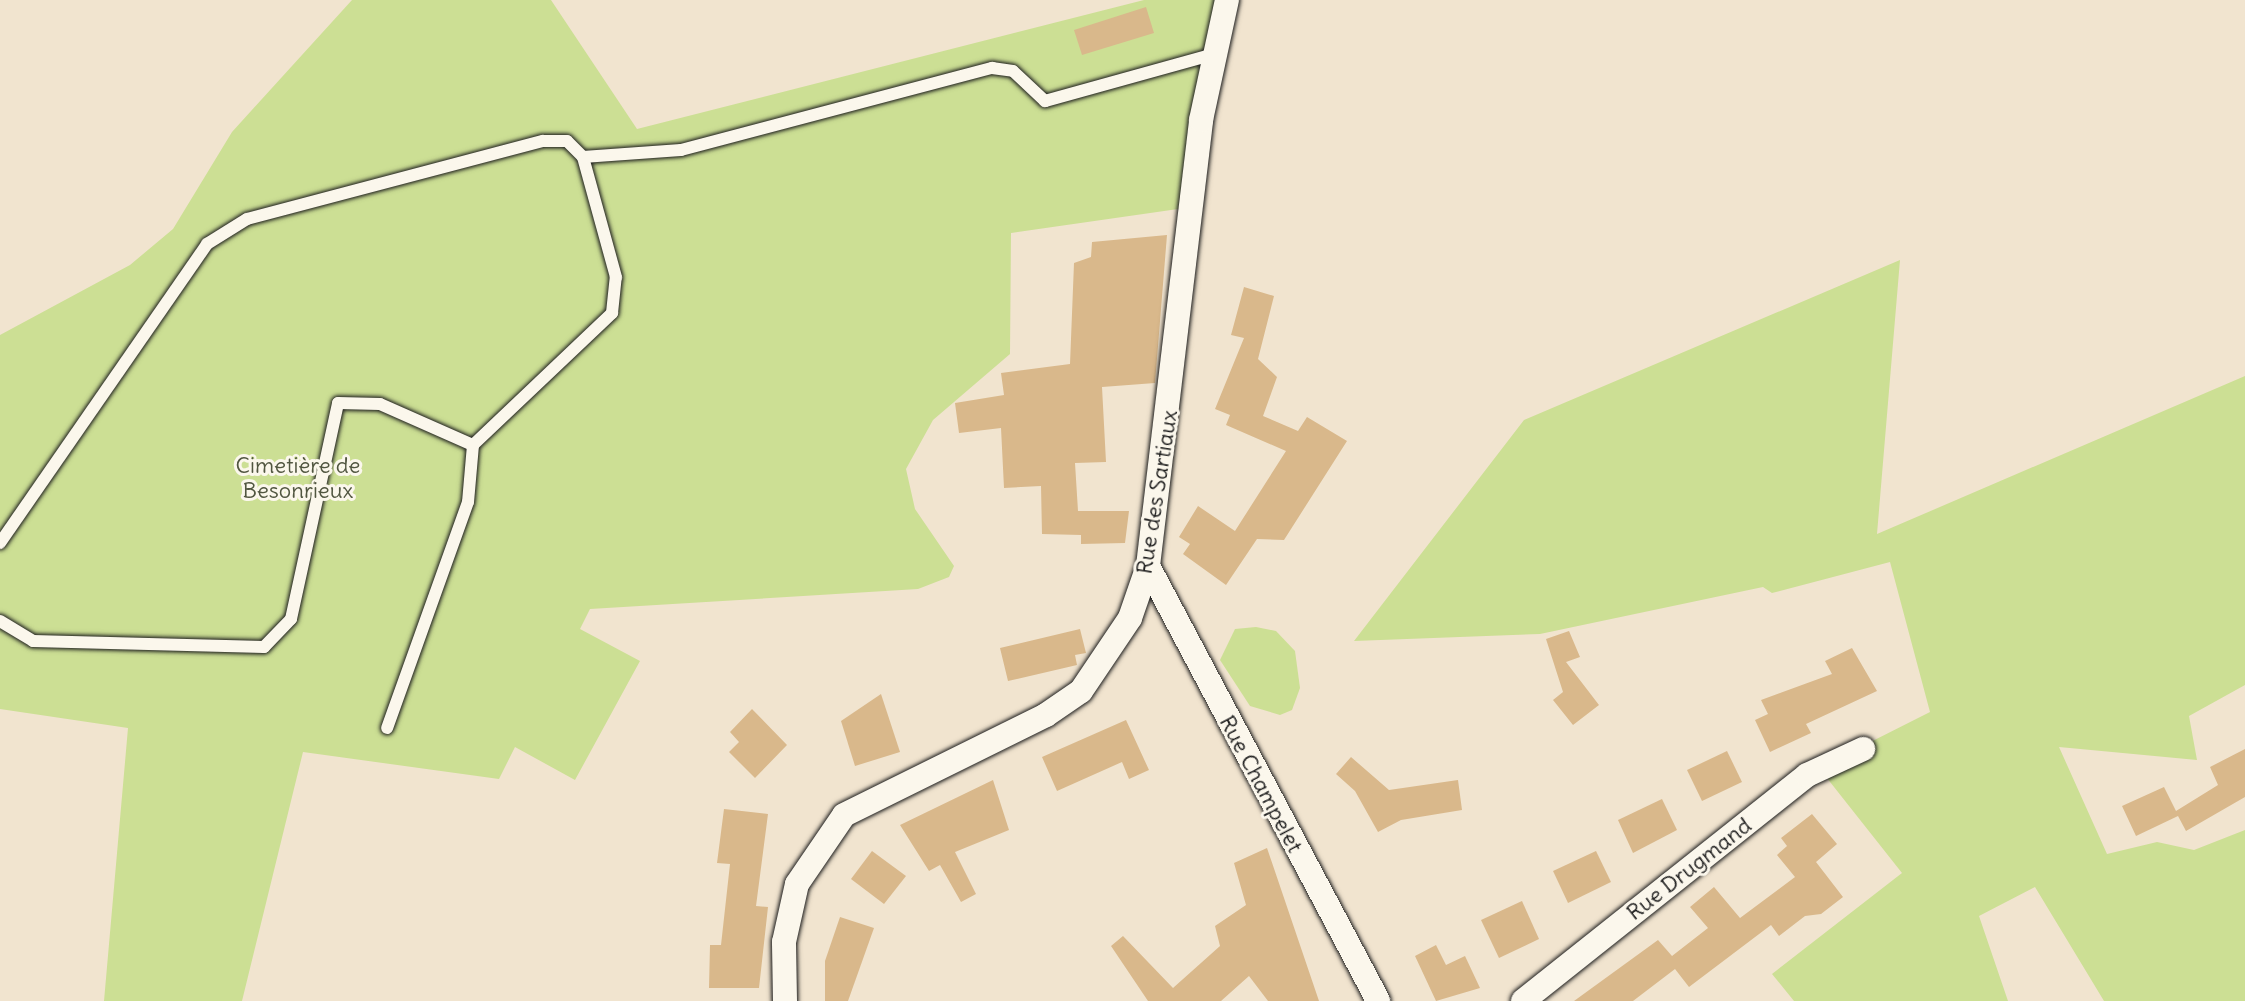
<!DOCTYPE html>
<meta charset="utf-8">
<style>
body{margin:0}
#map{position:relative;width:2245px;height:1001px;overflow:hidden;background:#f1e4cf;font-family:Delius,sans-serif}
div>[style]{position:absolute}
.green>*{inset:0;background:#ccdf94}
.building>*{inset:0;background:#d9b88b}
.roads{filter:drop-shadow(0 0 2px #1c1c1c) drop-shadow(0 0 2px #1c1c1c)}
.lane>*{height:12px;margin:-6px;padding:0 6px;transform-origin:6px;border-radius:6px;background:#fbf7ec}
.street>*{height:24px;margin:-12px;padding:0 12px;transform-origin:12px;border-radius:12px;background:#fbf7ec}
span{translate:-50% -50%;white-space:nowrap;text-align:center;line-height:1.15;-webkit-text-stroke:6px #fbf7ec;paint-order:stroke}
.park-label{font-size:22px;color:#515640}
.street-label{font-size:22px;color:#1c1c1c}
</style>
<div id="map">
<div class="green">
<i style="clip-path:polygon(352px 0,551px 0,637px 129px,1144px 0,1227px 0,1192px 207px,1011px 233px,1010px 354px,933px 420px,906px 469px,915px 509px,954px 566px,949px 577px,918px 589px,590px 609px,580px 629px,640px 661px,575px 780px,515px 747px,499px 779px,303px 752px,242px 1001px,104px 1001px,128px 728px,0 709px,0 335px,130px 265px,173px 229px,232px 132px)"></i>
<i style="clip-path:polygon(1900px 260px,1877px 534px,2245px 376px,2245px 685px,2189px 716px,2197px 760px,2059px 747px,2107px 854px,2157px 842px,2194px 850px,2245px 830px,2245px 1001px,2104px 1001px,2035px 887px,1979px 916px,2008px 1001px,1794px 1001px,1772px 974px,1902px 873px,1819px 768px,1930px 712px,1890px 562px,1772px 593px,1763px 587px,1540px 634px,1354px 641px,1524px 420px)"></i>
<i style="clip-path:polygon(1256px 627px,1276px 631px,1295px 651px,1300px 688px,1292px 710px,1280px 715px,1250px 706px,1220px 660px,1235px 629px)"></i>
</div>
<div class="building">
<i style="clip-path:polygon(1146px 7px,1154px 33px,1082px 55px,1074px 30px)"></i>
<i style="clip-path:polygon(1167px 235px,1155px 383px,1102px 387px,1106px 462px,1075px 463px,1078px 511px,1129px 511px,1125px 543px,1081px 544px,1081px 535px,1042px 534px,1041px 486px,1004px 488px,1001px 428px,959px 433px,955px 403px,1004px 395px,1001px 373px,1070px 364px,1074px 263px,1091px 257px,1092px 242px)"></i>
<i style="clip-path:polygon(1244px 287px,1274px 296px,1258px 359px,1277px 377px,1263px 416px,1298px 431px,1307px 417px,1347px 441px,1284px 540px,1257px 539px,1226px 585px,1183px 554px,1190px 544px,1179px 537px,1198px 506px,1235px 531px,1286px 451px,1226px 425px,1230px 415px,1215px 409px,1244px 338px,1231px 335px)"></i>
<i style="clip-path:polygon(1080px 629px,1086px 653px,1075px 655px,1077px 665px,1008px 681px,1000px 648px)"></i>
<i style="clip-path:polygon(1569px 631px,1580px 657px,1566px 662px,1599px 705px,1573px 725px,1553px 700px,1563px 692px,1546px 639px)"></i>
<i style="clip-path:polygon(1852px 648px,1877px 691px,1806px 724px,1811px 733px,1770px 752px,1755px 720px,1768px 714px,1761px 700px,1832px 674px,1825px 661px)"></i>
<i style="clip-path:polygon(881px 694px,900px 752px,855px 766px,841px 721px)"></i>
<i style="clip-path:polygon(752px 709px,787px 745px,755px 778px,729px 752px,739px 742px,730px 732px)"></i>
<i style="clip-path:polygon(1126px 720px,1149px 770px,1129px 779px,1122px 762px,1057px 791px,1042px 757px)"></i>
<i style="clip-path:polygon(2245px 749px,2245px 797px,2186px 831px,2178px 816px,2136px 836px,2122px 806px,2164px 787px,2176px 811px,2218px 785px,2210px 767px)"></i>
<i style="clip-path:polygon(1727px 751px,1742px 782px,1702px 801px,1687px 770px)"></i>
<i style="clip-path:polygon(1351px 757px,1389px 790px,1458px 780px,1462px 810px,1401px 820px,1378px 832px,1355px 791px,1336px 774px)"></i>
<i style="clip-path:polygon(993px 780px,1009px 830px,955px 852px,976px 894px,961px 902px,940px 865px,929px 871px,900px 825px)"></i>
<i style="clip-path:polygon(1662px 799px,1677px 830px,1633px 853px,1618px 820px)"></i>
<i style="clip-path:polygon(724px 809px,768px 814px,756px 906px,768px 907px,759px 988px,709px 988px,710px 945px,721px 945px,730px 864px,717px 863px)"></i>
<i style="clip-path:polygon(1812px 814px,1837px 844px,1816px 862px,1843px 897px,1821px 914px,1805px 916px,1779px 936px,1771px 925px,1689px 987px,1675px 969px,1633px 1001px,1574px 1001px,1658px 940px,1672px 956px,1708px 928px,1690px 907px,1714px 887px,1740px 918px,1795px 877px,1777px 855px,1787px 846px,1781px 838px)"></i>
<i style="clip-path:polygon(1267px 848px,1319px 1001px,1268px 1001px,1249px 976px,1221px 1001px,1148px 1001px,1111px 946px,1123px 936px,1173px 988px,1220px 946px,1215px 926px,1246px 905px,1234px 863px)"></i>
<i style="clip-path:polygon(872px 851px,906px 876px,884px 904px,851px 879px)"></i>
<i style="clip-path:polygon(1596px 851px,1611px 882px,1568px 903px,1553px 871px)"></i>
<i style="clip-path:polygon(1522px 901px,1539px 939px,1499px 958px,1481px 920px)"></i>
<i style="clip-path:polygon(840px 917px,874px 928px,848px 1001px,825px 1001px,825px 961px)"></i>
<i style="clip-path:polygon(1436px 945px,1446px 965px,1465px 956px,1480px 988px,1436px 1001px,1415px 956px)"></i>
</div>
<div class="roads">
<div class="lane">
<i style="left:473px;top:445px;width:192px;rotate:-43.5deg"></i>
<i style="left:612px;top:313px;width:36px;rotate:-84deg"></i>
<i style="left:616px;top:277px;width:124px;rotate:-105.4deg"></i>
<i style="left:0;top:543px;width:364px;rotate:-55.3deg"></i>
<i style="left:207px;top:244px;width:47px;rotate:-32deg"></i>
<i style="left:247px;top:219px;width:306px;rotate:-14.8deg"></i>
<i style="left:543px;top:141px;width:24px"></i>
<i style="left:567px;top:141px;width:23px;rotate:45deg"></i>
<i style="left:583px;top:157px;width:98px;rotate:-4.1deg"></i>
<i style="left:681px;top:150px;width:322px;rotate:-14.8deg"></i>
<i style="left:992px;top:68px;width:21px;rotate:8deg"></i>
<i style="left:1013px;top:71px;width:44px;rotate:43.2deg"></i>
<i style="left:1045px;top:101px;width:175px;rotate:-15.5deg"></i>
<i style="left:0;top:621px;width:39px;rotate:31deg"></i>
<i style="left:33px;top:641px;width:231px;rotate:1.5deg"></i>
<i style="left:264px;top:647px;width:39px;rotate:-46deg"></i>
<i style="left:291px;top:619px;width:221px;rotate:-77.7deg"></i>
<i style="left:338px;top:403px;width:42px;rotate:1.4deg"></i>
<i style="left:380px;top:404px;width:102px;rotate:23.8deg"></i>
<i style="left:473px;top:445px;width:57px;rotate:95deg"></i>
<i style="left:468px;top:502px;width:240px;rotate:109.7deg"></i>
</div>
<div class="street">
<i style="left:1148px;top:566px;width:492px;rotate:62.1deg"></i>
<i style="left:785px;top:1001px;width:59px;rotate:-91deg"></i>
<i style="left:784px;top:942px;width:59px;rotate:-77.4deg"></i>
<i style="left:797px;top:884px;width:83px;rotate:-55.7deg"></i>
<i style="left:844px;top:815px;width:225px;rotate:-26.3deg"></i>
<i style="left:1046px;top:715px;width:42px;rotate:-34.4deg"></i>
<i style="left:1081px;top:691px;width:88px;rotate:-56.1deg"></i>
<i style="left:1130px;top:618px;width:55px;rotate:-70.9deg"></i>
<i style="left:1148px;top:566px;width:449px;rotate:-83.2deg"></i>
<i style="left:1201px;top:120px;width:123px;rotate:-77.8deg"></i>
<i style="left:1523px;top:1001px;width:363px;rotate:-38.5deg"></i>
<i style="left:1807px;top:775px;width:62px;rotate:-24.9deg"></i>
</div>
</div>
<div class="park-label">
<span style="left:298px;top:478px">Cimetière de<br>Besonrieux</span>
</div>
<div class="street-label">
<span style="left:1157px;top:492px;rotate:-81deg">Rue des Sartiaux</span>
<span style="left:1261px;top:784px;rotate:62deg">Rue Champelet</span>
<span style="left:1689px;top:869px;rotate:-38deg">Rue Drugmand</span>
</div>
</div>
